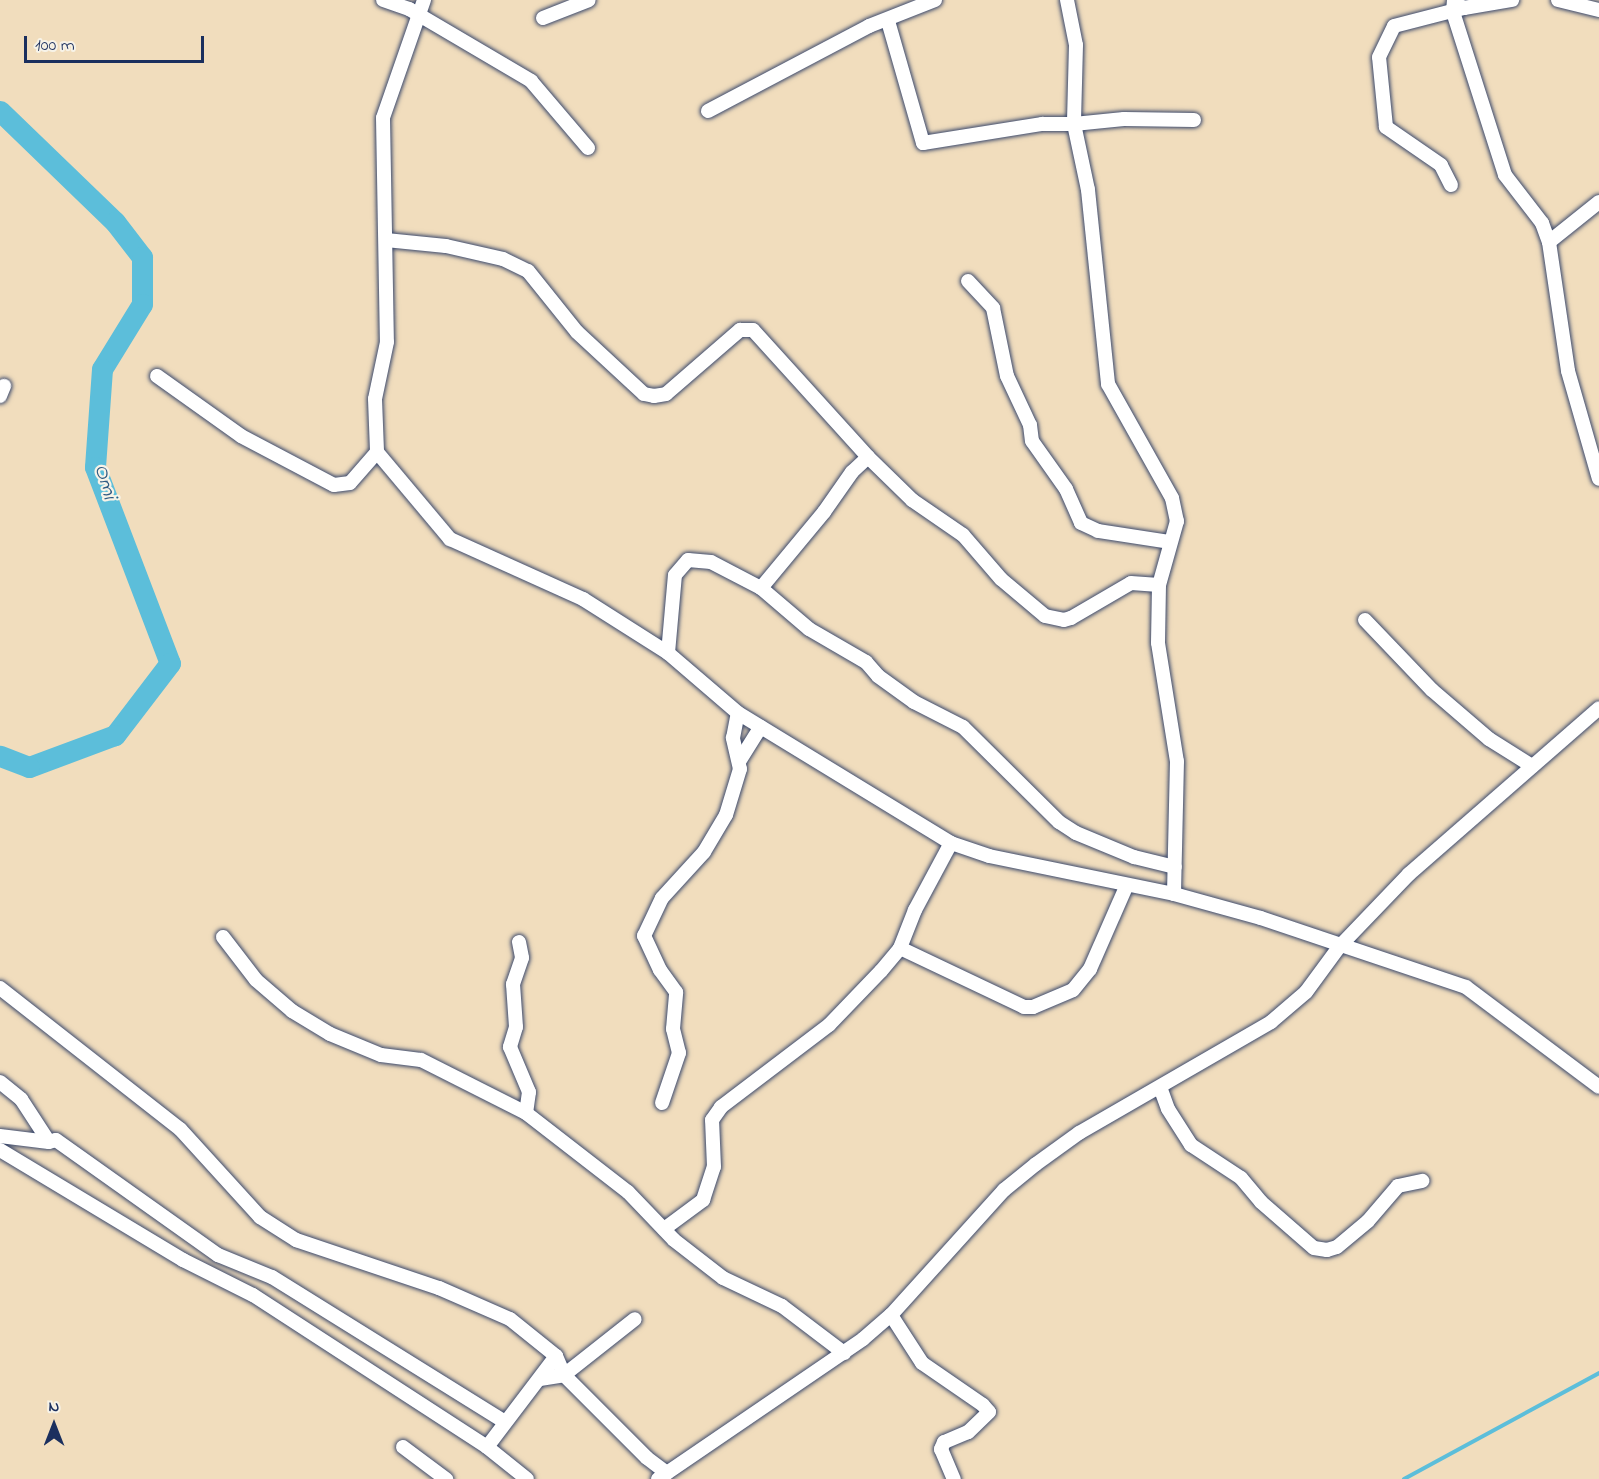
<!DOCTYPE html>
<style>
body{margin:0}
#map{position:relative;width:1599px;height:1479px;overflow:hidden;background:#f1ddbd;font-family:"Indie Flower",sans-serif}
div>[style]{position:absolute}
.stream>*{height:4px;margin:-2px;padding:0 2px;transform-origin:2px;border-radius:2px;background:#5cbeda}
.river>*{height:21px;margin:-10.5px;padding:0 10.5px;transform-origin:10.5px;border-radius:10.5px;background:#5cbeda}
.roads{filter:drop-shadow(0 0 2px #3b496c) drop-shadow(0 0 2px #3b496c)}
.minor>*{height:14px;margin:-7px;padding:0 7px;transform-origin:7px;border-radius:7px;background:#fff}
span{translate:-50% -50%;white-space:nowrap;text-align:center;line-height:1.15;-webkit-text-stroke:4.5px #f7f3e8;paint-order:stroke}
.water-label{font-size:22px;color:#2e5a83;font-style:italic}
.north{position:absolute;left:24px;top:1395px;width:60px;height:60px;-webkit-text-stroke:4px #f7f3e8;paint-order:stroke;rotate:0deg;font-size:16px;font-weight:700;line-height:24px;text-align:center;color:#1b2f5e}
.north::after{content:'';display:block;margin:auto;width:21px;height:27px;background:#1b2f5e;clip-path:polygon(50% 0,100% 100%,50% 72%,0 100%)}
.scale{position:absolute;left:24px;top:36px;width:180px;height:27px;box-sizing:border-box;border:3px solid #1b2f5e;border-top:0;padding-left:8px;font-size:18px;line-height:21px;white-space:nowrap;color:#1b2f5e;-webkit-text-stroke:4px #f7f3e8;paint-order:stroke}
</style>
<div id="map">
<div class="stream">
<i style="left:1404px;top:1479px;width:222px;rotate:-28.5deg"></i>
</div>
<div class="river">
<i style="left:0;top:111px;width:160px;rotate:44deg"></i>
<i style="left:115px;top:222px;width:44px;rotate:52.4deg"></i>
<i style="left:142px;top:257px;width:47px;rotate:90deg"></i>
<i style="left:142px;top:304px;width:76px;rotate:121.6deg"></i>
<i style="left:102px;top:369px;width:98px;rotate:94.1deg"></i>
<i style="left:95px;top:467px;width:210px;rotate:69.1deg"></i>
<i style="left:170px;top:663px;width:91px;rotate:127.4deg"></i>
<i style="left:115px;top:735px;width:92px;rotate:159.6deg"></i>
<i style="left:29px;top:767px;width:31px;rotate:-159deg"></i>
</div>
<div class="roads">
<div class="minor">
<i style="left:383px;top:0;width:28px;rotate:19deg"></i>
<i style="left:409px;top:9px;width:142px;rotate:30.5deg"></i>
<i style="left:531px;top:81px;width:88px;rotate:49.6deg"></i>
<i style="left:424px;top:0;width:125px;rotate:109.2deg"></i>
<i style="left:383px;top:118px;width:224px;rotate:89deg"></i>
<i style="left:387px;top:342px;width:58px;rotate:101.9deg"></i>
<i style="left:375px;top:399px;width:53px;rotate:87.8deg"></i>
<i style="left:377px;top:452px;width:114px;rotate:50deg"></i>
<i style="left:450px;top:539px;width:146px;rotate:24.3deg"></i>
<i style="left:583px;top:599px;width:101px;rotate:32.4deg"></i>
<i style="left:668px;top:653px;width:92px;rotate:40.6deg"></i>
<i style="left:738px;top:713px;width:250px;rotate:31.4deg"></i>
<i style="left:951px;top:843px;width:40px;rotate:18.9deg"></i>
<i style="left:989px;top:856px;width:189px;rotate:11.6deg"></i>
<i style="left:1174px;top:894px;width:90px;rotate:15.4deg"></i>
<i style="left:1261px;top:918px;width:216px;rotate:18.6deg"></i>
<i style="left:1466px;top:987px;width:166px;rotate:36.9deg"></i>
<i style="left:1067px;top:0;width:46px;rotate:78.7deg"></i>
<i style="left:1076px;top:45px;width:79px;rotate:91.5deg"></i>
<i style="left:1074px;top:124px;width:50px;rotate:-5.7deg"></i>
<i style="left:1124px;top:119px;width:70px;rotate:0.8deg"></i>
<i style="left:1454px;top:0;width:12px;rotate:95deg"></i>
<i style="left:1453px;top:12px;width:171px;rotate:72.3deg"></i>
<i style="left:1505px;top:175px;width:61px;rotate:52.4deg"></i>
<i style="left:1542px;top:223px;width:20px;rotate:70deg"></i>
<i style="left:1549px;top:242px;width:130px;rotate:81.6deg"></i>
<i style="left:1568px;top:371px;width:112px;rotate:74deg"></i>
<i style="left:1558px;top:0;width:42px;rotate:13.7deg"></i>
<i style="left:1456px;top:4px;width:9px;rotate:27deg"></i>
<i style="left:1464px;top:8px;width:49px;rotate:-9.5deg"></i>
<i style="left:543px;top:18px;width:49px;rotate:-21.4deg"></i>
<i style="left:888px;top:21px;width:127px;rotate:74deg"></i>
<i style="left:923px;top:143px;width:121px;rotate:-9.1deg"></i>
<i style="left:1042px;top:124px;width:32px"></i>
<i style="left:1074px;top:124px;width:67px;rotate:78deg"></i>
<i style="left:1088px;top:190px;width:195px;rotate:84.1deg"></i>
<i style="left:1108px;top:384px;width:131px;rotate:60.7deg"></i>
<i style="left:1172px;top:498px;width:24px;rotate:78deg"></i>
<i style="left:1177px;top:521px;width:66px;rotate:105.7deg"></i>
<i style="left:1159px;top:585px;width:58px;rotate:91deg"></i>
<i style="left:1158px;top:643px;width:120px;rotate:80.9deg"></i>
<i style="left:1177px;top:761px;width:133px;rotate:91.3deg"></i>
<i style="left:708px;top:111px;width:182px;rotate:-27.8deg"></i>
<i style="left:869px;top:26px;width:71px;rotate:-21.5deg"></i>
<i style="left:1451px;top:185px;width:22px;rotate:-117deg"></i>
<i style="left:1441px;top:165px;width:67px;rotate:-145.4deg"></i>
<i style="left:1386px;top:127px;width:70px;rotate:-95.7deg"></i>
<i style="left:1379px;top:57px;width:34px;rotate:-64deg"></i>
<i style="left:1394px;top:26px;width:72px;rotate:-14.4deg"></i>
<i style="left:386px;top:240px;width:60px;rotate:5.7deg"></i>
<i style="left:446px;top:246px;width:58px;rotate:12.8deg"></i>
<i style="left:503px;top:259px;width:28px;rotate:26deg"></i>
<i style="left:528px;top:271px;width:78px;rotate:51.2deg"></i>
<i style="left:577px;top:332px;width:91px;rotate:42.8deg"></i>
<i style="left:644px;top:394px;width:10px;rotate:11deg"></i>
<i style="left:654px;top:396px;width:12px;rotate:-9deg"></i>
<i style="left:666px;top:394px;width:98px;rotate:-40.9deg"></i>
<i style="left:740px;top:330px;width:13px"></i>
<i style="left:753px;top:330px;width:171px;rotate:47.8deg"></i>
<i style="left:868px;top:457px;width:62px;rotate:44.3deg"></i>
<i style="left:912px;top:500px;width:62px;rotate:34.5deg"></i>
<i style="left:963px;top:535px;width:58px;rotate:49.2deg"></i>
<i style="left:1001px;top:579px;width:57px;rotate:40.1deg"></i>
<i style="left:1045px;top:616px;width:19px;rotate:12deg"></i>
<i style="left:1064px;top:620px;width:7px;rotate:-16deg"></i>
<i style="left:1071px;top:618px;width:69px;rotate:-30.3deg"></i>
<i style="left:1131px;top:583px;width:28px;rotate:4deg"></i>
<i style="left:1549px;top:242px;width:64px;rotate:-38.7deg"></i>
<i style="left:968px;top:281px;width:37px;rotate:47deg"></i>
<i style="left:993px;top:308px;width:69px;rotate:78.4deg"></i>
<i style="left:1007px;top:376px;width:54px;rotate:64.9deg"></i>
<i style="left:1030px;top:425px;width:16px;rotate:83deg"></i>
<i style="left:1032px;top:441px;width:59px;rotate:54.7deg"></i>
<i style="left:1066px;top:489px;width:37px;rotate:66deg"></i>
<i style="left:1081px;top:523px;width:19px;rotate:25deg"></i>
<i style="left:1098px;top:531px;width:73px;rotate:8.7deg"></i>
<i style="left:157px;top:376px;width:103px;rotate:35.5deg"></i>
<i style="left:241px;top:436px;width:105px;rotate:27.8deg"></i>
<i style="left:334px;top:485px;width:16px;rotate:-7deg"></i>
<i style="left:350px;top:483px;width:41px;rotate:-48.9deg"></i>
<i style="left:0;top:396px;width:11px;rotate:-68deg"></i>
<i style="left:761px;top:588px;width:99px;rotate:-50.3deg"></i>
<i style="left:824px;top:512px;width:49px;rotate:-55deg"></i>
<i style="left:852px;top:472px;width:22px;rotate:-43deg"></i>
<i style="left:1365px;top:620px;width:97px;rotate:46.3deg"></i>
<i style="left:1432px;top:690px;width:75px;rotate:40.7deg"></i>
<i style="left:1489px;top:739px;width:51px;rotate:32.1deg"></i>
<i style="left:668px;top:653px;width:78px;rotate:-84.9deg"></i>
<i style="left:675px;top:575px;width:20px;rotate:-49deg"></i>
<i style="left:688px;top:560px;width:23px;rotate:5deg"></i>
<i style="left:711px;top:562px;width:56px;rotate:27.5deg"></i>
<i style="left:761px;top:588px;width:63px;rotate:40.5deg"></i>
<i style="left:809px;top:629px;width:66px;rotate:30.1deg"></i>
<i style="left:866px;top:662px;width:18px;rotate:49deg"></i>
<i style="left:878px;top:676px;width:44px;rotate:35.8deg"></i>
<i style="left:914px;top:702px;width:55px;rotate:27deg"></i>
<i style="left:963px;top:727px;width:135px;rotate:44.7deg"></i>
<i style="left:1059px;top:822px;width:20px;rotate:33deg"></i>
<i style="left:1076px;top:833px;width:63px;rotate:22.5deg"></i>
<i style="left:1134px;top:857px;width:42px;rotate:13.7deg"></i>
<i style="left:740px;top:760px;width:39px;rotate:-58deg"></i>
<i style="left:223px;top:937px;width:54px;rotate:52.5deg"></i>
<i style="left:256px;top:980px;width:48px;rotate:40.7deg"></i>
<i style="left:292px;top:1011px;width:44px;rotate:31.2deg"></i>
<i style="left:330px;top:1034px;width:55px;rotate:22.4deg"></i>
<i style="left:381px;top:1055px;width:40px;rotate:7.1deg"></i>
<i style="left:421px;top:1060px;width:118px;rotate:26.8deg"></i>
<i style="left:526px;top:1113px;width:129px;rotate:37.8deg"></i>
<i style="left:628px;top:1192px;width:66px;rotate:46.2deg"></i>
<i style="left:674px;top:1240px;width:62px;rotate:37.8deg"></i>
<i style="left:723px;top:1278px;width:65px;rotate:25.4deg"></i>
<i style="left:782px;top:1306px;width:78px;rotate:37.2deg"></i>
<i style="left:519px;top:942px;width:16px;rotate:79deg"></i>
<i style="left:522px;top:958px;width:28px;rotate:109deg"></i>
<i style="left:513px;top:984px;width:43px;rotate:86deg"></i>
<i style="left:516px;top:1027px;width:21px;rotate:107deg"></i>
<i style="left:510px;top:1047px;width:49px;rotate:67.1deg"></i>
<i style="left:529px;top:1092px;width:21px;rotate:98deg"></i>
<i style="left:900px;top:948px;width:137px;rotate:25.4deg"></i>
<i style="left:1024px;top:1007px;width:9px"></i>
<i style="left:1033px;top:1007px;width:43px;rotate:-23deg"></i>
<i style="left:1073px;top:990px;width:27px;rotate:-51deg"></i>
<i style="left:1090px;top:969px;width:90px;rotate:-66.3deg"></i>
<i style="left:0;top:988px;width:229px;rotate:38.1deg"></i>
<i style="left:180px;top:1129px;width:119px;rotate:47.7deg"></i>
<i style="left:260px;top:1217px;width:43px;rotate:32.6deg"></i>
<i style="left:296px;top:1240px;width:151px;rotate:18.6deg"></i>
<i style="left:439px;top:1288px;width:77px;rotate:23.6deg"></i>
<i style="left:510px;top:1319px;width:59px;rotate:38.8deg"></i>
<i style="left:556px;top:1356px;width:21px;rotate:67deg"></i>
<i style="left:564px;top:1375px;width:117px;rotate:45deg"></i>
<i style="left:647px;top:1458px;width:25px;rotate:37deg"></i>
<i style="left:0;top:1082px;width:27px;rotate:39deg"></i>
<i style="left:21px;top:1099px;width:51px;rotate:56.9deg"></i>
<i style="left:49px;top:1142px;width:7px;rotate:-16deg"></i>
<i style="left:56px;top:1140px;width:199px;rotate:35.4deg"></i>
<i style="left:218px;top:1255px;width:58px;rotate:22.2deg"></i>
<i style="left:272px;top:1277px;width:274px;rotate:31.9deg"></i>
<i style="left:1160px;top:1087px;width:23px;rotate:70deg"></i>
<i style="left:1168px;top:1109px;width:43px;rotate:57.4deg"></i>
<i style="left:1191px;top:1145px;width:60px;rotate:33.4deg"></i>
<i style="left:1241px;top:1178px;width:31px;rotate:50deg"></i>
<i style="left:1261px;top:1202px;width:70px;rotate:41deg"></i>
<i style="left:1314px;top:1248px;width:13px;rotate:9deg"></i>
<i style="left:1327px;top:1250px;width:10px;rotate:-17deg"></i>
<i style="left:1337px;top:1247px;width:40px;rotate:-40deg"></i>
<i style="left:1368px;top:1221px;width:46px;rotate:-49.4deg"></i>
<i style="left:1398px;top:1186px;width:25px;rotate:-12deg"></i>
<i style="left:662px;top:1103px;width:53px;rotate:-71.2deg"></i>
<i style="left:679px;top:1053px;width:25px;rotate:-104deg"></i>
<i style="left:673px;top:1029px;width:37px;rotate:-85deg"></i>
<i style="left:676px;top:992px;width:27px;rotate:-126deg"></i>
<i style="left:660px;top:970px;width:38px;rotate:-115deg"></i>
<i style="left:644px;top:936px;width:42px;rotate:-64.7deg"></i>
<i style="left:662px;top:898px;width:62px;rotate:-47.6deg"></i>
<i style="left:704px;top:852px;width:43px;rotate:-59.3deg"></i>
<i style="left:726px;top:815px;width:48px;rotate:-73.1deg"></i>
<i style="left:740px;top:769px;width:32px;rotate:-103deg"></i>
<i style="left:733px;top:738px;width:25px;rotate:-79deg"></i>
<i style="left:0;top:1136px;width:49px;rotate:7deg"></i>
<i style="left:0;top:1150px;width:214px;rotate:31deg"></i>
<i style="left:183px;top:1260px;width:78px;rotate:26.6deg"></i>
<i style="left:253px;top:1295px;width:279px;rotate:33deg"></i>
<i style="left:487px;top:1447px;width:51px;rotate:38.7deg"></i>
<i style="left:664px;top:1229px;width:49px;rotate:-36.6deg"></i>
<i style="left:703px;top:1200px;width:35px;rotate:-72deg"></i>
<i style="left:714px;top:1167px;width:47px;rotate:-92.4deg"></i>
<i style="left:712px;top:1120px;width:16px;rotate:-55deg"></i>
<i style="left:721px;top:1107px;width:136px;rotate:-37.2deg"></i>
<i style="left:829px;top:1025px;width:75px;rotate:-46.1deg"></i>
<i style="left:881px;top:971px;width:30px;rotate:-50deg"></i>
<i style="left:900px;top:948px;width:41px;rotate:-68.5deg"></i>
<i style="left:915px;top:910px;width:76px;rotate:-61.8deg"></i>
<i style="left:891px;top:1315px;width:57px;rotate:57.1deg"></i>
<i style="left:922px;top:1363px;width:74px;rotate:34.5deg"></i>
<i style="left:983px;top:1405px;width:9px;rotate:49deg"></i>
<i style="left:989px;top:1412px;width:29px;rotate:136deg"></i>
<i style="left:968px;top:1432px;width:26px;rotate:157deg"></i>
<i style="left:944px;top:1442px;width:8px;rotate:113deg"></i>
<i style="left:941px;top:1449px;width:33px;rotate:67deg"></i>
<i style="left:540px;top:1379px;width:24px;rotate:-9deg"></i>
<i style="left:564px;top:1375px;width:90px;rotate:-38.3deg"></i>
<i style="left:403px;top:1447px;width:54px;rotate:36.7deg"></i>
<i style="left:487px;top:1447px;width:114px;rotate:-52.8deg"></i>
<i style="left:658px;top:1479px;width:248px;rotate:-34.3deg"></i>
<i style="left:863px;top:1339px;width:37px;rotate:-41deg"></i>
<i style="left:891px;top:1315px;width:169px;rotate:-47.9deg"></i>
<i style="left:1004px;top:1190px;width:41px;rotate:-39.1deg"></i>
<i style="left:1036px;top:1164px;width:53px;rotate:-35.8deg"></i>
<i style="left:1079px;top:1133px;width:222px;rotate:-30deg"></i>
<i style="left:1271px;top:1022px;width:46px;rotate:-40.6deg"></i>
<i style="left:1306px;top:992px;width:56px;rotate:-53.7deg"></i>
<i style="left:1339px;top:947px;width:101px;rotate:-46.2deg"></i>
<i style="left:1409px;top:874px;width:252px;rotate:-41.1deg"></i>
</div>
</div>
<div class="water-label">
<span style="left:104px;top:482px;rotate:74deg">Omi</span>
</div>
<div class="north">N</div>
<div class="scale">100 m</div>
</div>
